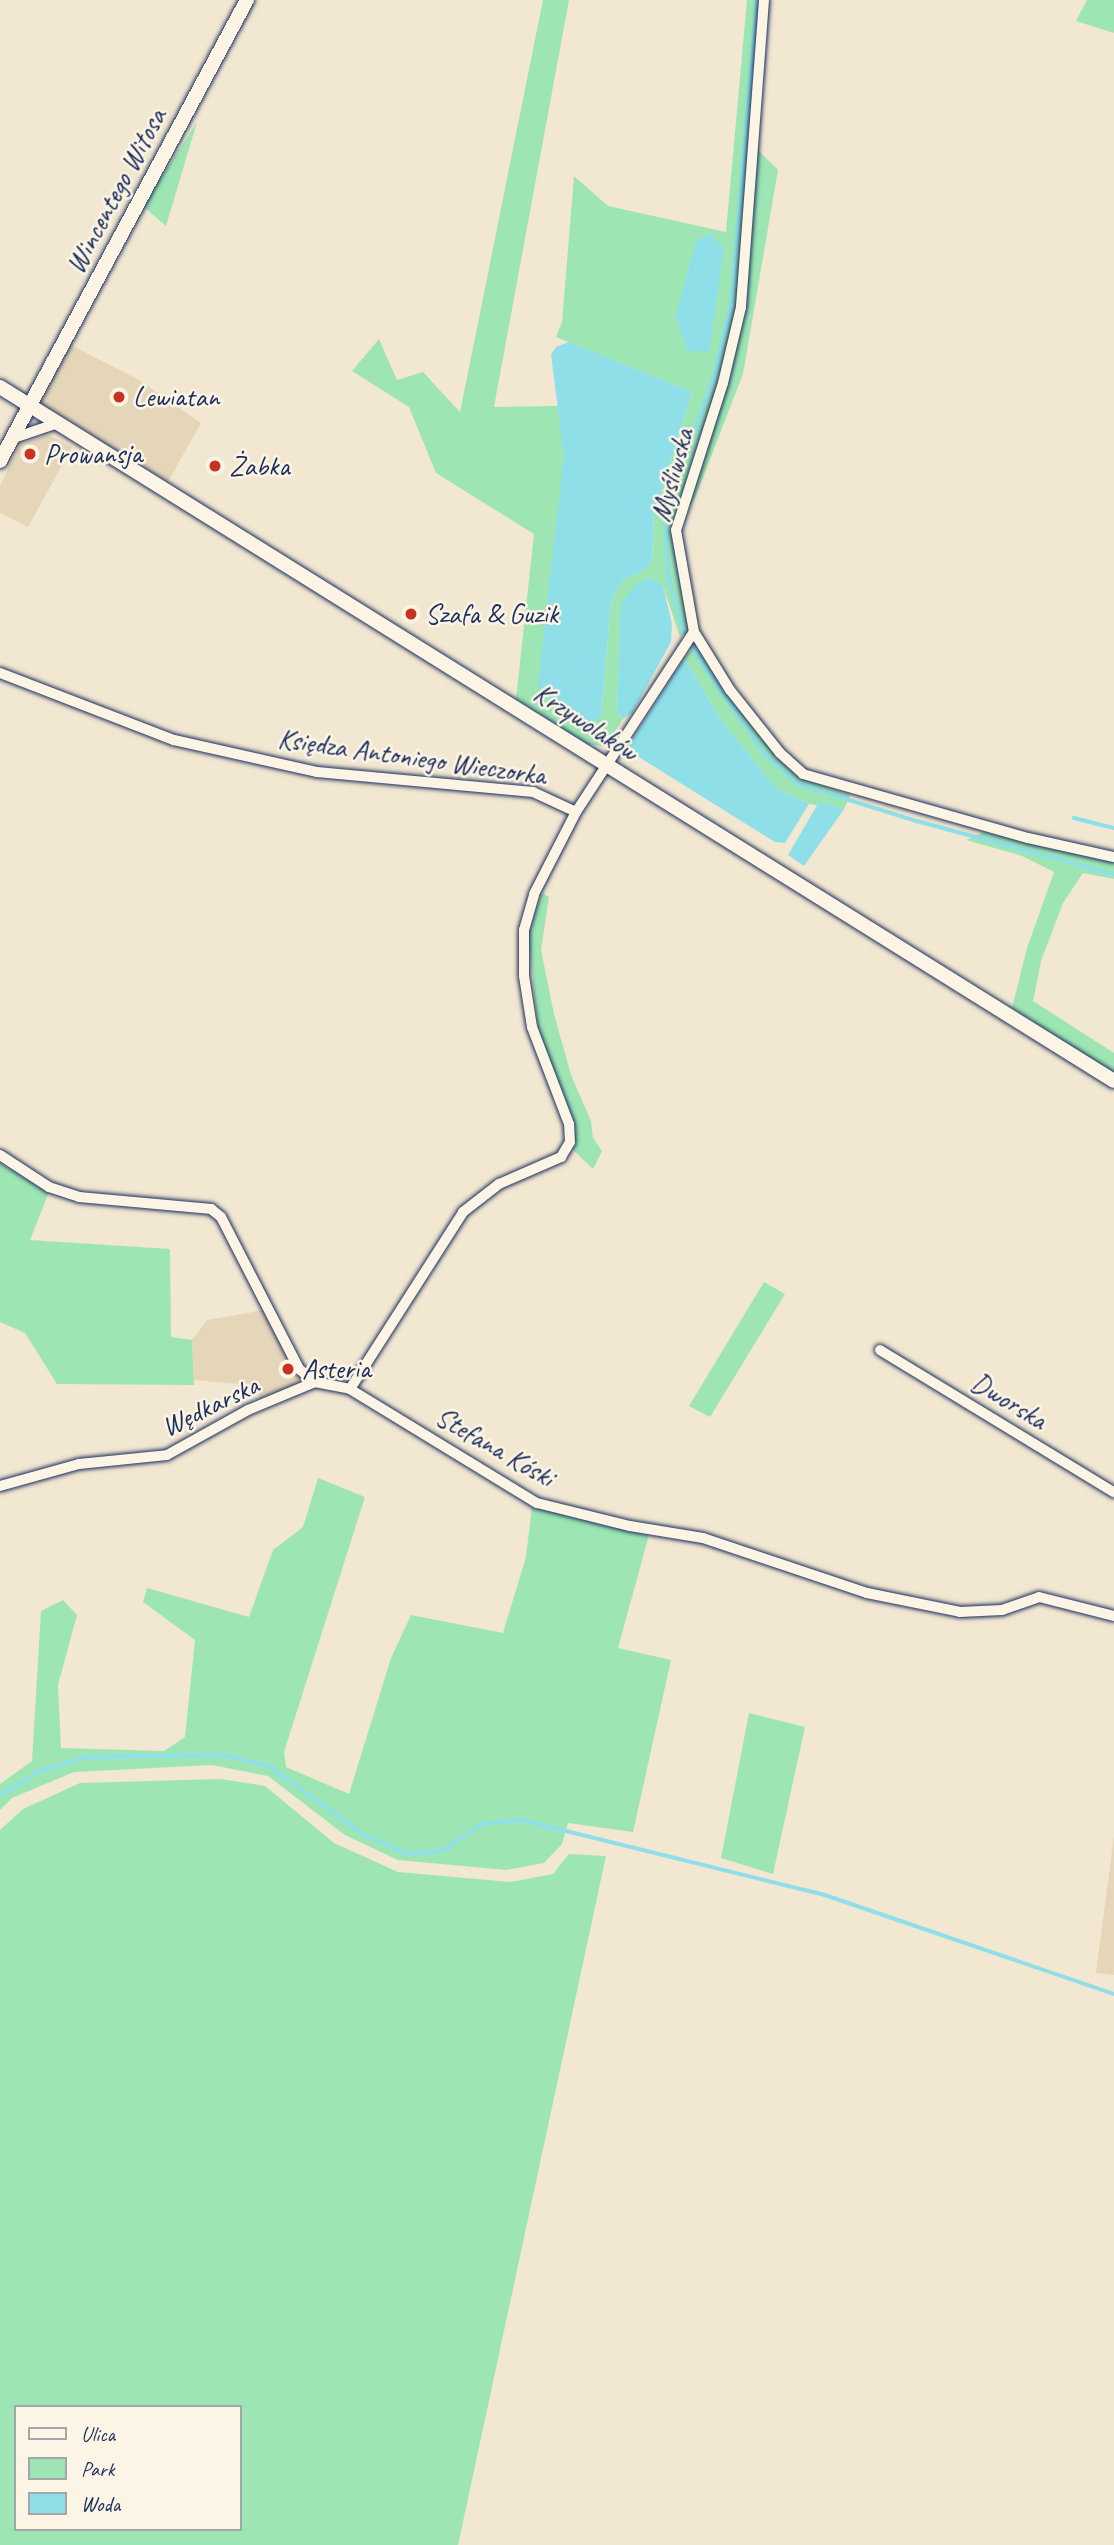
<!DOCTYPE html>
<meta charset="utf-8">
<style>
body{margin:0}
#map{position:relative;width:1114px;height:2545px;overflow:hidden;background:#f2e7d1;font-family:Caveat,sans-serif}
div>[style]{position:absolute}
.built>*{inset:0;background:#e5d6b9}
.green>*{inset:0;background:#9de6b4}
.water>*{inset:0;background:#8edfe8}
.stream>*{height:3.5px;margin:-1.75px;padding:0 1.75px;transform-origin:1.75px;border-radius:1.75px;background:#8edfe8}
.roads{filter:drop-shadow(0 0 2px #1b2f5e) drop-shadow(0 0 2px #1b2f5e)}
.minor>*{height:10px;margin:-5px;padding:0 5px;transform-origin:5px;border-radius:5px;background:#fcf5e5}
.tertiary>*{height:14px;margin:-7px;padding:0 7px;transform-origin:7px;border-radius:7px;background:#fcf5e5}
.dots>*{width:19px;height:19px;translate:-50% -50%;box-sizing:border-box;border:4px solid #fcf5e5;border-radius:50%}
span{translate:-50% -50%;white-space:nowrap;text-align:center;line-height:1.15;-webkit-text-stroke:5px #fcf5e5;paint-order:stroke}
.street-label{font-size:28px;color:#1b2f5e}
.poi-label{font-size:28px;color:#1b2f5e}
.left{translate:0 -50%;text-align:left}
.legend{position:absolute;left:14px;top:2405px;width:228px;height:126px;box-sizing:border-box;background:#fcf5e5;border:2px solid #a2a6af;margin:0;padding:9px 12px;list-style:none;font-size:21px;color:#1b2f5e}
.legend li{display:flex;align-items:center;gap:14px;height:35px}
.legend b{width:35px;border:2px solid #a2a6af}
</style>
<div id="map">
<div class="built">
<i style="clip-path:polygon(69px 344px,139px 380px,201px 423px,168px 482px,41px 404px)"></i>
<i style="clip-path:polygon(49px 435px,72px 447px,28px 527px,0 513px,0 486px,20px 444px)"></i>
<i style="clip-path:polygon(264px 1310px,306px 1379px,260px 1400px,258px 1386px,194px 1380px,192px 1340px,207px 1320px)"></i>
<i style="clip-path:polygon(1114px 1836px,1114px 1975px,1096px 1973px)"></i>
</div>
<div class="green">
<i style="clip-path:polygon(543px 0,569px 0,494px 407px,559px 406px,601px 716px,611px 601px,622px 581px,644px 570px,652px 560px,654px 514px,692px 392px,556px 337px,562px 322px,574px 176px,608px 206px,726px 232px,747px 0,761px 0,754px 117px,759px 151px,778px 170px,743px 374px,695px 498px,674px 530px,689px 628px,680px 637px,663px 586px,622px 603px,617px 711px,623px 719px,605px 747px,587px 744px,516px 699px,534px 534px,436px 473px,409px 407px,352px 371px,379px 339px,397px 380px,423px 372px,460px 412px)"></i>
<i style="clip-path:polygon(1087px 0,1114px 0,1114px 33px,1076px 21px)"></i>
<i style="clip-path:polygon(197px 122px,166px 226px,143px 206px)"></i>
<i style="clip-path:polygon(697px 644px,802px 778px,850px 795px,844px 809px,809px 804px,776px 788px,723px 723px,684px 658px)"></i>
<i style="clip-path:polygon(984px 832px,1114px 861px,1114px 879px,1083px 873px,1063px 903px,1041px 961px,1033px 1001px,1114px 1053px,1114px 1073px,1012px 1008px,1027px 948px,1054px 872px,1022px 856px,966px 840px)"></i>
<i style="clip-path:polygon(542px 893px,549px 897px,541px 950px,554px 1014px,571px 1075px,591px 1121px,593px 1138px,602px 1151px,593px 1169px,571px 1148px,538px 1027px,528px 933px)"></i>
<i style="clip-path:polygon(0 1163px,49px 1192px,30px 1240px,170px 1249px,171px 1337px,192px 1340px,194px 1385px,57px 1384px,25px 1333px,0 1322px)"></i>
<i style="clip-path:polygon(764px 1282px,785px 1294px,710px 1417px,689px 1406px)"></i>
<i style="clip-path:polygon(318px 1478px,365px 1497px,284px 1752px,286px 1767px,349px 1794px,391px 1658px,411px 1615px,503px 1633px,526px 1557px,532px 1506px,649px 1535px,618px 1648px,671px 1660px,633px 1832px,568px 1823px,562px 1844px,544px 1863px,506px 1870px,398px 1860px,345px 1835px,268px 1776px,212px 1765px,74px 1772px,12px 1798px,0 1810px,0 1784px,32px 1761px,41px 1611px,63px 1600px,77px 1615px,58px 1685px,61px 1748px,164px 1751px,185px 1737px,195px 1640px,143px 1602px,147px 1588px,249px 1617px,273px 1550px,303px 1527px)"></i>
<i style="clip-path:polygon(749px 1713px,805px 1727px,773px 1874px,721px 1858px)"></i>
<i style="clip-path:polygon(evenodd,220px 1779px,265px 1786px,334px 1843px,398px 1872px,511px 1882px,553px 1874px,569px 1854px,606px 1856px,458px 2545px,0 2545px,0 1830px,23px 1809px,80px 1783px,220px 1779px,16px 2407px,240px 2407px,240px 2529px,16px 2529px,16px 2407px)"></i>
</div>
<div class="water">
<i style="clip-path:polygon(710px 234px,724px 248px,709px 352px,687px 351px,676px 316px,696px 241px)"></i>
<i style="clip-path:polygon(569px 342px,692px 392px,654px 514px,652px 560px,644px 570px,622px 581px,611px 601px,601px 716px,588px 724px,545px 697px,538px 684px,564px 455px,551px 355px,556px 347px)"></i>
<i style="clip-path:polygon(650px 578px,663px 586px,672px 624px,671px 642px,632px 713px,623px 719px,617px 711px,621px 603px,636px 585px)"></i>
<i style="clip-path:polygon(684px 658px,723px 723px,776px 788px,809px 804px,785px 843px,775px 842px,626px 749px)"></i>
<i style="clip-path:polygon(819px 802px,844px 809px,804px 866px,788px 855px)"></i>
</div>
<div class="stream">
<i style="left:684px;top:633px;width:58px;rotate:-105.9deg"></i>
<i style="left:668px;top:577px;width:61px;rotate:-92.8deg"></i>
<i style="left:665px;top:516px;width:148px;rotate:-70.7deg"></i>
<i style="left:714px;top:376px;width:73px;rotate:-76.5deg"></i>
<i style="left:731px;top:305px;width:306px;rotate:-85.1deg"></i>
<i style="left:691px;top:646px;width:131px;rotate:55.6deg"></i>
<i style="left:765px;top:754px;width:45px;rotate:42.3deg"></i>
<i style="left:798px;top:784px;width:125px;rotate:17.3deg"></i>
<i style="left:917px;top:821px;width:204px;rotate:15.1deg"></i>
<i style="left:1074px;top:818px;width:41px;rotate:14deg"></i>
<i style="left:0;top:1795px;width:48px;rotate:-30.3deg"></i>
<i style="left:41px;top:1771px;width:48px;rotate:-16.9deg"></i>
<i style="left:87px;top:1757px;width:136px;rotate:-0.8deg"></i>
<i style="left:223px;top:1755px;width:47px;rotate:13.4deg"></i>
<i style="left:269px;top:1766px;width:118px;rotate:35.7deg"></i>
<i style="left:365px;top:1835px;width:46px;rotate:24.3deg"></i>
<i style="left:407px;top:1854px;width:35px;rotate:-5deg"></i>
<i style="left:442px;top:1851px;width:48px;rotate:-34deg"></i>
<i style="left:482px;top:1824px;width:40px;rotate:-5.7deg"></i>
<i style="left:522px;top:1820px;width:312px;rotate:13.9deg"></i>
<i style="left:825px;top:1895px;width:305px;rotate:18.9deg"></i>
</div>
<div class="roads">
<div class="minor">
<i style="left:764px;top:0;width:308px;rotate:94.3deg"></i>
<i style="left:741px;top:307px;width:78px;rotate:103.3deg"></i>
<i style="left:723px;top:383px;width:154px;rotate:107.7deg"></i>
<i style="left:676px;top:530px;width:104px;rotate:80deg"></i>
<i style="left:694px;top:632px;width:68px;rotate:58.2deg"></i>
<i style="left:730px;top:690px;width:80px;rotate:51.6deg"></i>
<i style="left:780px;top:753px;width:31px;rotate:42deg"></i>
<i style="left:803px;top:774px;width:234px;rotate:15.9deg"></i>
<i style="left:1028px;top:838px;width:88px;rotate:12.5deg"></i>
<i style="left:11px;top:439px;width:50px;rotate:-18.8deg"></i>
<i style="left:0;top:673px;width:186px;rotate:21.1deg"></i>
<i style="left:174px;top:740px;width:147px;rotate:12.6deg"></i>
<i style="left:317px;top:772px;width:217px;rotate:5.3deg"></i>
<i style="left:533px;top:792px;width:47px;rotate:24.9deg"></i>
<i style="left:0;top:1155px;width:59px;rotate:33.1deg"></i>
<i style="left:49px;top:1187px;width:32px;rotate:18deg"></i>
<i style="left:79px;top:1197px;width:133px;rotate:5.2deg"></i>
<i style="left:211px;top:1209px;width:13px;rotate:39deg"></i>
<i style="left:221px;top:1217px;width:171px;rotate:62.8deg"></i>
<i style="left:299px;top:1369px;width:21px;rotate:39deg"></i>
<i style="left:315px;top:1382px;width:36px;rotate:11deg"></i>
<i style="left:350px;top:1389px;width:219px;rotate:31.4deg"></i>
<i style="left:537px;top:1503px;width:96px;rotate:13.9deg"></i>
<i style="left:630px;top:1526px;width:74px;rotate:9.3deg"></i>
<i style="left:703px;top:1538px;width:173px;rotate:18.5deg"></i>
<i style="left:867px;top:1593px;width:95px;rotate:11.5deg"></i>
<i style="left:960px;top:1612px;width:42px;rotate:-2.7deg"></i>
<i style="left:1002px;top:1610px;width:39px;rotate:-19deg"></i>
<i style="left:1039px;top:1597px;width:77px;rotate:14.2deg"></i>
<i style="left:880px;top:1350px;width:274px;rotate:31.3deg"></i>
<i style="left:350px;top:1389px;width:210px;rotate:-57.4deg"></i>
<i style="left:463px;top:1212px;width:46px;rotate:-37.9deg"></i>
<i style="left:499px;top:1184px;width:68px;rotate:-23.5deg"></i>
<i style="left:561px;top:1157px;width:17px;rotate:-59deg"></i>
<i style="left:570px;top:1142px;width:18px;rotate:-93deg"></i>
<i style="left:569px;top:1124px;width:104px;rotate:-110.9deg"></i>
<i style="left:532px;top:1027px;width:52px;rotate:-98.9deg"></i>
<i style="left:524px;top:976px;width:46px;rotate:-90deg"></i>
<i style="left:524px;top:930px;width:37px;rotate:-74deg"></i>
<i style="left:534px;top:894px;width:92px;rotate:-62.9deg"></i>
<i style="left:576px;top:812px;width:215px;rotate:-56.8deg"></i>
<i style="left:0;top:1486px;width:82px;rotate:-15.6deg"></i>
<i style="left:79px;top:1464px;width:88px;rotate:-5.8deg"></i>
<i style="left:167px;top:1455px;width:93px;rotate:-29.1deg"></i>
<i style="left:248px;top:1410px;width:73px;rotate:-22.7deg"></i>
</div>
<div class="tertiary">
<i style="left:0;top:387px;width:1312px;rotate:31.92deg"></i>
<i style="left:0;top:461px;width:523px;rotate:-61.82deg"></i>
</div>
</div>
<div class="dots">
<i style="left:119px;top:397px;background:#c8321e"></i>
<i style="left:30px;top:454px;background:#c8321e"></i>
<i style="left:215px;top:466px;background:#c8321e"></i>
<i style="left:411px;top:614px;background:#c8321e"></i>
<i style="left:288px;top:1369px;background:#c8321e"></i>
</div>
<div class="street-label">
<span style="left:116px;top:191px;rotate:-62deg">Wincentego Witosa</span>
<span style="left:672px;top:475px;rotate:-75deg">Myśliwska</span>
<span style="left:586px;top:722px;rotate:33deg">Krzywolaków</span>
<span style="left:412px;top:757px;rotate:8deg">Księdza Antoniego Wieczorka</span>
<span style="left:1009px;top:1401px;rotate:31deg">Dworska</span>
<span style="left:210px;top:1406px;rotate:-26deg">Wędkarska</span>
<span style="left:495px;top:1447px;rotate:30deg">Stefana Kóski</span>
</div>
<div class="poi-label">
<span class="left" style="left:133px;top:397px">Lewiatan</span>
<span class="left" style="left:44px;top:454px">Prowansja</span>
<span class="left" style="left:229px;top:466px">Żabka</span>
<span class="left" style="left:425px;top:614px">Szafa &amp; Guzik</span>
<span class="left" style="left:302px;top:1369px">Asteria</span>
</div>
<ul class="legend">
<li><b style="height:9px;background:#fcf5e5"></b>Ulica</li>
<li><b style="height:19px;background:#9de6b4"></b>Park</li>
<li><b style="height:19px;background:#8edfe8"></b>Woda</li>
</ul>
</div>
